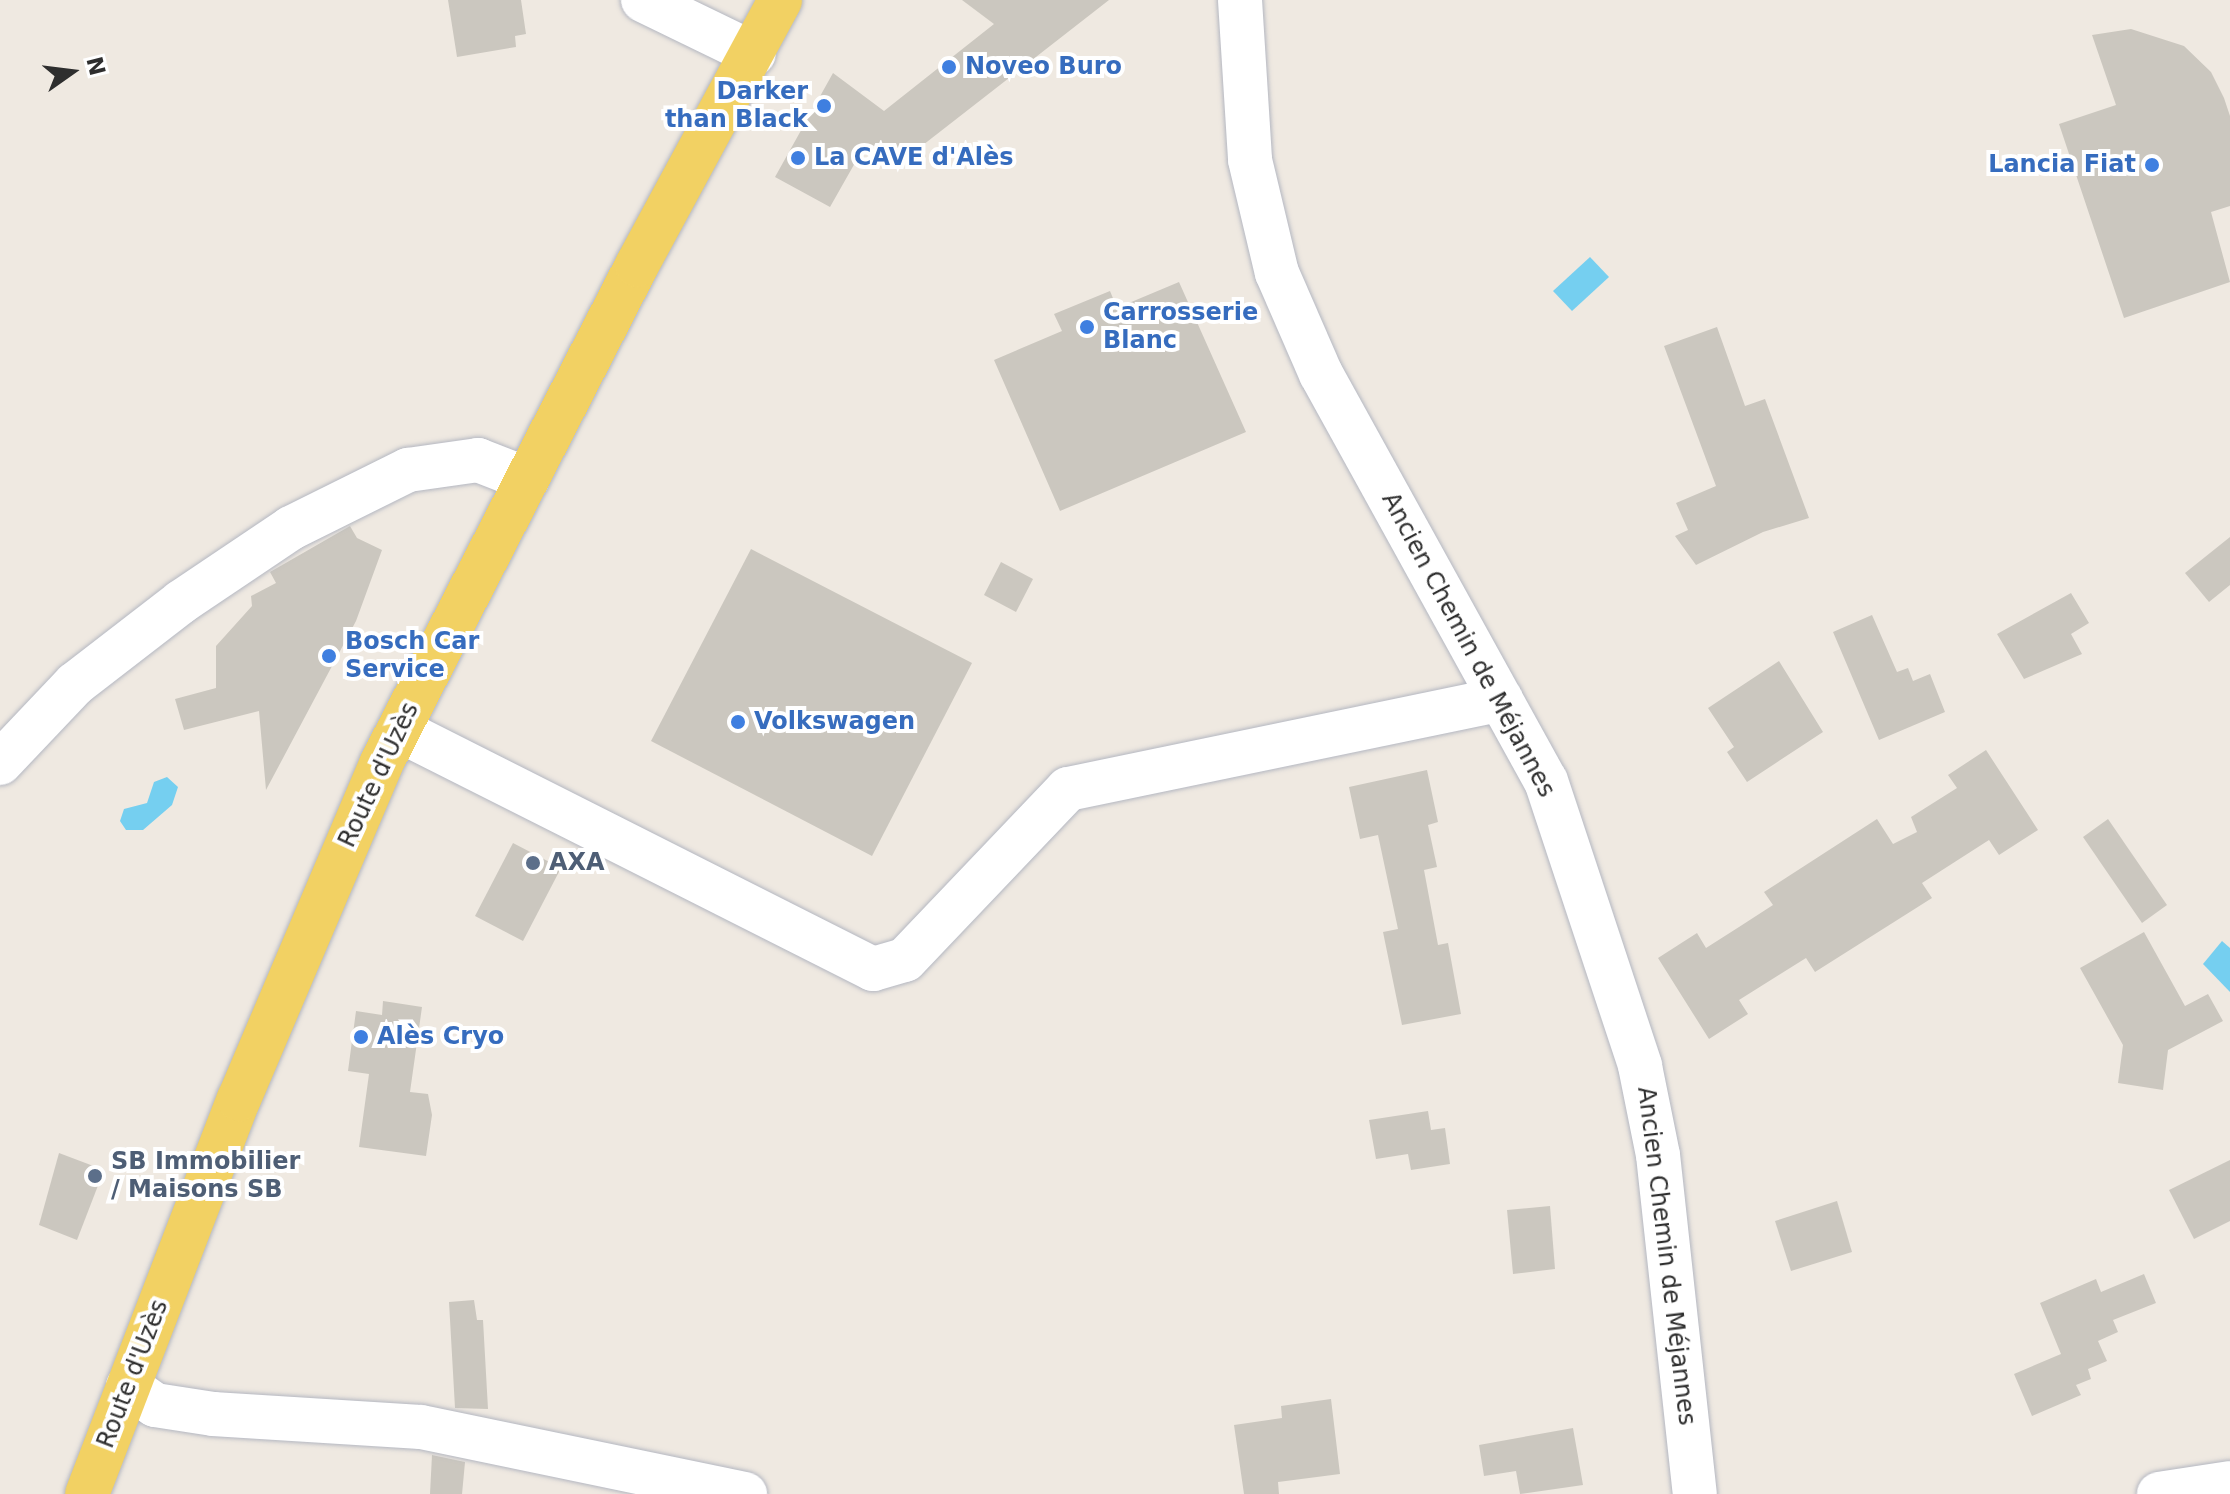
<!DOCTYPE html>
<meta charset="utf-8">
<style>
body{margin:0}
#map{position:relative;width:2230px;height:1494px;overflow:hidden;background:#efe9e1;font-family:"DejaVu Sans",sans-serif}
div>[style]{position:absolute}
.water>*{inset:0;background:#75cff0}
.building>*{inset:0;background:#cbc7bf}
.roads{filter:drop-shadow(0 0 2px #b4b7c1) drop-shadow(0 0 2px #b4b7c1)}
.minor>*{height:44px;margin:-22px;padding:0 22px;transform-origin:22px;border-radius:22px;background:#fff}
.major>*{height:44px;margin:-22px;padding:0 22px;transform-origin:22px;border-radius:22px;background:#f2d163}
.dots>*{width:22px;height:22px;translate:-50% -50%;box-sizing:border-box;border:4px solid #fff;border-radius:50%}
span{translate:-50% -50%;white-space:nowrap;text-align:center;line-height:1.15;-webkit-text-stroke:8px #fff;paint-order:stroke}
.shop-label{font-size:24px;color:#366cbe;font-weight:700}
.left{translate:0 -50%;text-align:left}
.right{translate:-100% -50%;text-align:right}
.street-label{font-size:24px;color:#2e2e2e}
.service-label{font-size:24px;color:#4e5e75;font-weight:700}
.north{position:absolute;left:32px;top:32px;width:80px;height:80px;-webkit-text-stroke:6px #fff;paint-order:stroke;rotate:76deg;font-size:22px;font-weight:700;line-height:32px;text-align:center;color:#2e2e2e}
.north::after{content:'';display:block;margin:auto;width:28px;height:36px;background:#2e2e2e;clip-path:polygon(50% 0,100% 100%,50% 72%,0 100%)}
</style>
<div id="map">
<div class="water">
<i style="clip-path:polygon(1590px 257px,1609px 277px,1572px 311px,1553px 291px)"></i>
<i style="clip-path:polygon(167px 777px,178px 787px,172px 805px,143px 830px,126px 830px,120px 821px,124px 809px,147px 803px,154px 782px)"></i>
<i style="clip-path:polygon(2222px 941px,2230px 948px,2230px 992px,2203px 964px)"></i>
</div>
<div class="building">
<i style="clip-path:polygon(448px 0,521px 0,526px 34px,515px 36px,516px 47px,457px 57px)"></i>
<i style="clip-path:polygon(962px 0,1109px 0,896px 166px,864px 147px,830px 207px,775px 177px,833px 73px,884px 111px,994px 24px)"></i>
<i style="clip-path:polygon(2131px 29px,2184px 46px,2211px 72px,2224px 98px,2230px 116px,2230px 206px,2211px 212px,2230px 282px,2124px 318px,2059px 124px,2116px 105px,2092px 35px)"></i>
<i style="clip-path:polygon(1179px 282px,1246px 432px,1060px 511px,994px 360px,1062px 331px,1054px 314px,1110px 291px,1117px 308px)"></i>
<i style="clip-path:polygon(1717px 327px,1745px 406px,1765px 399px,1809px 518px,1763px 532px,1696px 565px,1675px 536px,1688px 530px,1676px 503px,1716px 486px,1664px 346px)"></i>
<i style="clip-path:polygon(350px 526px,357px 538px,382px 550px,356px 621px,266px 790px,259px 711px,184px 730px,175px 699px,216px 688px,216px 646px,252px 606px,251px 596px,276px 583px,270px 572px)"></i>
<i style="clip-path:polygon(2230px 537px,2230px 585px,2209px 602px,2185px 573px)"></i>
<i style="clip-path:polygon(751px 549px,972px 663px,872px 856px,651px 741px)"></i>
<i style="clip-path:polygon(1001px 562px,1033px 579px,1016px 612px,984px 595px)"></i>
<i style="clip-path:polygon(2071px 593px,2089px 623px,2071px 634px,2082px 654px,2024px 679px,1997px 634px)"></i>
<i style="clip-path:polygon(1872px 615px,1897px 672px,1908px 668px,1913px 681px,1930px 674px,1945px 712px,1879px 740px,1833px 632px)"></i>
<i style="clip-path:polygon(1779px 661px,1823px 732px,1747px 782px,1727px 752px,1734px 747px,1708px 708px)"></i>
<i style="clip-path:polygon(1986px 750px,2038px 830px,1999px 855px,1989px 840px,1922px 883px,1932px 898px,1815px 972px,1806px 958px,1739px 1000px,1748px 1014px,1709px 1039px,1658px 958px,1697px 933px,1706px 948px,1739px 927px,1773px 905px,1764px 892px,1877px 819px,1893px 844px,1917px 832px,1911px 817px,1957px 788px,1948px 775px)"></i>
<i style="clip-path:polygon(1427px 770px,1438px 822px,1428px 825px,1437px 867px,1424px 870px,1438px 945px,1448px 943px,1461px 1014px,1402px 1025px,1383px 932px,1398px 929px,1378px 835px,1360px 839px,1349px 787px)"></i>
<i style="clip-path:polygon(2108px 819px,2167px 905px,2142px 923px,2083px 837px)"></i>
<i style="clip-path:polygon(513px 843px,561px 868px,523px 941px,475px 916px)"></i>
<i style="clip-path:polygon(2144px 932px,2185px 1006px,2208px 994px,2223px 1021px,2168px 1050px,2163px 1090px,2118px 1083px,2123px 1045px,2080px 968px)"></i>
<i style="clip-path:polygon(383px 1001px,422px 1007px,410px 1092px,428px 1094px,432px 1115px,426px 1156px,359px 1147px,369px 1074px,348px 1071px,356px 1011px,382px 1015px)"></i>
<i style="clip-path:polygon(1428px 1111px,1431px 1130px,1445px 1128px,1450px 1164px,1411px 1170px,1408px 1154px,1376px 1159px,1369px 1120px)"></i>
<i style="clip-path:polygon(59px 1153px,104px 1170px,77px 1240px,39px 1225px)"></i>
<i style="clip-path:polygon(2230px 1160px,2230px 1221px,2194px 1239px,2169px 1190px)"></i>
<i style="clip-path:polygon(1837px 1201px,1852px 1252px,1791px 1271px,1775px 1221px)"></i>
<i style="clip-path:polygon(1550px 1206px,1555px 1269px,1513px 1274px,1507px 1210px)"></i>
<i style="clip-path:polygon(2144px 1274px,2156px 1303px,2113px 1320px,2118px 1332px,2098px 1341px,2107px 1361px,2088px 1369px,2091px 1379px,2076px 1385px,2081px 1395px,2032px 1416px,2014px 1374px,2061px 1354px,2040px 1303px,2096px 1279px,2101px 1292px)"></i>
<i style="clip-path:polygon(474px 1300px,477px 1320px,483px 1320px,488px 1409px,455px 1408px,449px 1302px)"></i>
<i style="clip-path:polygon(1331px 1399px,1340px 1474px,1278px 1482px,1279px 1494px,1244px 1494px,1234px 1425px,1282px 1418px,1281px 1406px)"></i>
<i style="clip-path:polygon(1573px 1428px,1583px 1485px,1520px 1494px,1516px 1471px,1484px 1476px,1479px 1445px)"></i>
<i style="clip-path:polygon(432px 1455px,465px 1462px,462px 1494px,430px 1494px)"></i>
</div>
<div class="roads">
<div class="minor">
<i style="left:643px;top:0;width:123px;rotate:25.9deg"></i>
<i style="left:1240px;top:0;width:160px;rotate:86.4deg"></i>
<i style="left:1250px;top:160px;width:116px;rotate:76.6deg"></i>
<i style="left:1277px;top:273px;width:110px;rotate:66.5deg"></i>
<i style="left:1321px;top:374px;width:465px;rotate:61.1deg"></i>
<i style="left:1546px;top:781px;width:300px;rotate:71.7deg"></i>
<i style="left:1640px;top:1066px;width:91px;rotate:78.6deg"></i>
<i style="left:1658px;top:1155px;width:341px;rotate:83.8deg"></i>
<i style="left:399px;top:730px;width:531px;rotate:26.76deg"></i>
<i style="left:873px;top:969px;width:33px;rotate:-16deg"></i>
<i style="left:905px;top:960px;width:236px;rotate:-46.4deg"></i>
<i style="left:1068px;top:789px;width:442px;rotate:-11.7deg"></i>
<i style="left:0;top:763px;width:109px;rotate:-46.5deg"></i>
<i style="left:75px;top:684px;width:134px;rotate:-37.7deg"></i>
<i style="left:181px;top:602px;width:133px;rotate:-33.9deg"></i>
<i style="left:291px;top:528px;width:131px;rotate:-26.4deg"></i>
<i style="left:408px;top:470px;width:71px;rotate:-8.1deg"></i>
<i style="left:478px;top:460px;width:53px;rotate:21.2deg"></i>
<i style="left:128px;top:1386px;width:33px;rotate:35deg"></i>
<i style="left:155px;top:1405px;width:59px;rotate:8.8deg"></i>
<i style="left:213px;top:1414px;width:208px;rotate:3.6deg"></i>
<i style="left:421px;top:1427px;width:331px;rotate:11.7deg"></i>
<i style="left:2159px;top:1494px;width:72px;rotate:-8.8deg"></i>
</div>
<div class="major">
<i style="left:87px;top:1494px;width:423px;rotate:-69deg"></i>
<i style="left:239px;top:1099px;width:364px;rotate:-67deg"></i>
<i style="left:381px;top:764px;width:561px;rotate:-62.84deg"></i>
<i style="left:637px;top:265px;width:301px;rotate:-61.6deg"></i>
</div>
</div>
<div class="dots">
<i style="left:949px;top:67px;background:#3f7fe0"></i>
<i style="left:824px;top:106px;background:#3f7fe0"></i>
<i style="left:798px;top:158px;background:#3f7fe0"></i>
<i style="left:2152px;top:165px;background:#3f7fe0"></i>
<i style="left:1087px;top:327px;background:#3f7fe0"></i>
<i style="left:329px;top:656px;background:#3f7fe0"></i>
<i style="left:738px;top:722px;background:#3f7fe0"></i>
<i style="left:533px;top:863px;background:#5c6f8a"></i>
<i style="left:361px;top:1037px;background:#3f7fe0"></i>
<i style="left:95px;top:1176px;background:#5c6f8a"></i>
</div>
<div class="shop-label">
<span class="left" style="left:965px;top:67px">Noveo Buro</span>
<span class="right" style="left:808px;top:106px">Darker<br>than Black</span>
<span class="left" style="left:814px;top:158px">La CAVE d'Alès</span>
<span class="right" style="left:2136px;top:165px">Lancia Fiat</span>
<span class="left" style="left:1103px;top:327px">Carrosserie<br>Blanc</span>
<span class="left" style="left:345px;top:656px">Bosch Car<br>Service</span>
<span class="left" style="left:754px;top:722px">Volkswagen</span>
<span class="left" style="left:377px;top:1037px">Alès Cryo</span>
</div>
<div class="street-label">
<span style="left:1468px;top:645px;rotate:62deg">Ancien Chemin de Méjannes</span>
<span style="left:379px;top:775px;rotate:-65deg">Route d'Uzès</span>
<span style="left:1666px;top:1256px;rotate:83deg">Ancien Chemin de Méjannes</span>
<span style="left:133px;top:1374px;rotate:-69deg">Route d'Uzès</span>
</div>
<div class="service-label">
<span class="left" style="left:549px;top:863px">AXA</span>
<span class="left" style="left:111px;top:1176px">SB Immobilier<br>/ Maisons SB</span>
</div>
<div class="north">N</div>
</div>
